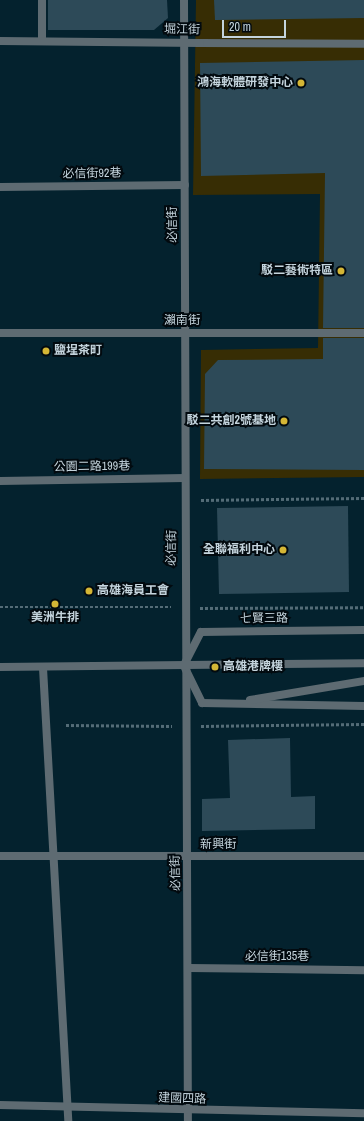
<!DOCTYPE html>
<meta charset="utf-8">
<style>
body{margin:0}
#map{position:relative;width:364px;height:1121px;overflow:hidden;background:#04222e;font-family:"Archivo Narrow","Noto Sans TC",sans-serif}
div>[style]{position:absolute}
.green>*{inset:0;background:#372d04}
.building>*{inset:0;background:#2d4a58}
.path>*{height:2.5px;margin-top:-1.25px;transform-origin:0;background:repeating-linear-gradient(90deg,#546c77 0 3px,transparent 0 5px)}
.service>*{height:8px;margin:-4px;padding:0 4px;transform-origin:4px;border-radius:4px;background:#5e6b72}
.pedestrian>*{height:8px;margin:-4px;padding:0 4px;transform-origin:4px;border-radius:4px;background:#5e6b72}
.minor>*{height:8px;margin:-4px;padding:0 4px;transform-origin:4px;border-radius:4px;background:#5e6b72}
.tertiary>*{height:8px;margin:-4px;padding:0 4px;transform-origin:4px;border-radius:4px;background:#5e6b72}
.dots>*{width:11px;height:11px;translate:-50% -50%;box-sizing:border-box;border:2px solid #020a0f;border-radius:50%}
span{translate:-50% -50%;white-space:nowrap;text-align:center;line-height:1.15;-webkit-text-stroke:4px #020a0f;paint-order:stroke}
.street-label{font-size:12px;color:#c4d4dd}
.poi-label{font-size:12px;color:#c4d4dd;font-weight:700}
.right{translate:-100% -50%;text-align:right}
.left{translate:0 -50%;text-align:left}
.scale{position:absolute;left:222px;top:20px;width:64px;height:18px;box-sizing:border-box;border:2px solid #c4d4dd;border-top:0;padding-left:5px;font-size:12px;line-height:14px;white-space:nowrap;color:#c4d4dd;-webkit-text-stroke:3px #020a0f;paint-order:stroke}
</style>
<div id="map">
<div class="green">
<i style="clip-path:polygon(196px 0,364px 0,364px 477px,200px 479px,201px 350px,318px 348px,320px 194px,193px 195px)"></i>
</div>
<div class="building">
<i style="clip-path:polygon(48px 0,167px 0,168px 18px,154px 30px,48px 30px)"></i>
<i style="clip-path:polygon(214px 0,364px 0,364px 18px,215px 20px)"></i>
<i style="clip-path:polygon(364px 60px,364px 328px,323px 328px,325px 173px,201px 176px,200px 63px)"></i>
<i style="clip-path:polygon(323px 338px,364px 338px,364px 470px,204px 469px,205px 374px,218px 360px,323px 359px)"></i>
<i style="clip-path:polygon(348px 506px,349px 592px,219px 594px,217px 508px)"></i>
<i style="clip-path:polygon(290px 738px,291px 797px,315px 796px,315px 829px,202px 831px,202px 799px,230px 798px,228px 740px)"></i>
</div>
<div class="path">
<i style="left:201px;top:500px;width:163px;rotate:-0.7deg"></i>
<i style="left:0;top:607px;width:171px"></i>
<i style="left:200px;top:608px;width:164px;rotate:-0.3deg"></i>
<i style="left:66px;top:725px;width:106px;rotate:0.5deg"></i>
<i style="left:201px;top:726px;width:163px;rotate:-0.7deg"></i>
</div>
<div class="service">
<i style="left:42px;top:0;width:41px;rotate:90deg"></i>
<i style="left:0;top:187px;width:185px;rotate:-0.6deg"></i>
<i style="left:0;top:481px;width:185px;rotate:-0.9deg"></i>
<i style="left:43px;top:668px;width:454px;rotate:86.8deg"></i>
<i style="left:189px;top:968px;width:175px;rotate:0.7deg"></i>
</div>
<div class="pedestrian">
<i style="left:200px;top:43px;width:164px;rotate:0.3deg"></i>
</div>
<div class="minor">
<i style="left:184px;top:0;width:1121px;rotate:89.8deg"></i>
<i style="left:0;top:41px;width:200px;rotate:0.6deg"></i>
<i style="left:0;top:333px;width:364px"></i>
<i style="left:185px;top:663px;width:35px;rotate:-63deg"></i>
<i style="left:201px;top:632px;width:163px;rotate:-0.7deg"></i>
<i style="left:185px;top:668px;width:39px;rotate:64deg"></i>
<i style="left:202px;top:703px;width:162px;rotate:1.1deg"></i>
<i style="left:250px;top:700px;width:116px;rotate:-9.5deg"></i>
<i style="left:0;top:856px;width:364px"></i>
<i style="left:0;top:1105px;width:364px;rotate:1.3deg"></i>
</div>
<div class="tertiary">
<i style="left:0;top:667px;width:364px;rotate:-0.6deg"></i>
</div>
<div class="dots">
<i style="left:301px;top:83px;background:#d4b635"></i>
<i style="left:341px;top:271px;background:#d4b635"></i>
<i style="left:46px;top:351px;background:#d4b635"></i>
<i style="left:284px;top:421px;background:#d4b635"></i>
<i style="left:283px;top:550px;background:#d4b635"></i>
<i style="left:89px;top:591px;background:#d4b635"></i>
<i style="left:55px;top:604px;background:#d4b635"></i>
<i style="left:215px;top:667px;background:#d4b635"></i>
</div>
<div class="street-label">
<span style="left:182px;top:30px;rotate:1deg">堀江街</span>
<span style="left:92px;top:174px;rotate:-1deg">必信街92巷</span>
<span style="left:173px;top:225px;rotate:-90deg">必信街</span>
<span style="left:182px;top:321px">瀨南街</span>
<span style="left:92px;top:467px;rotate:-1deg">公園二路199巷</span>
<span style="left:172px;top:548px;rotate:-89deg">必信街</span>
<span style="left:264px;top:619px;rotate:-1deg">七賢三路</span>
<span style="left:218px;top:845px">新興街</span>
<span style="left:176px;top:873px;rotate:-91deg">必信街</span>
<span style="left:277px;top:957px">必信街135巷</span>
<span style="left:182px;top:1099px;rotate:2deg">建國四路</span>
</div>
<div class="poi-label">
<span class="right" style="left:293px;top:83px">鴻海軟體研發中心</span>
<span class="right" style="left:333px;top:271px">駁二藝術特區</span>
<span class="left" style="left:54px;top:351px">鹽埕茶町</span>
<span class="right" style="left:276px;top:421px">駁二共創2號基地</span>
<span class="right" style="left:275px;top:550px">全聯福利中心</span>
<span class="left" style="left:97px;top:591px">高雄海員工會</span>
<span style="left:55px;top:618px">美洲牛排</span>
<span class="left" style="left:223px;top:667px">高雄港牌樓</span>
</div>
<div class="scale">20 m</div>
</div>
